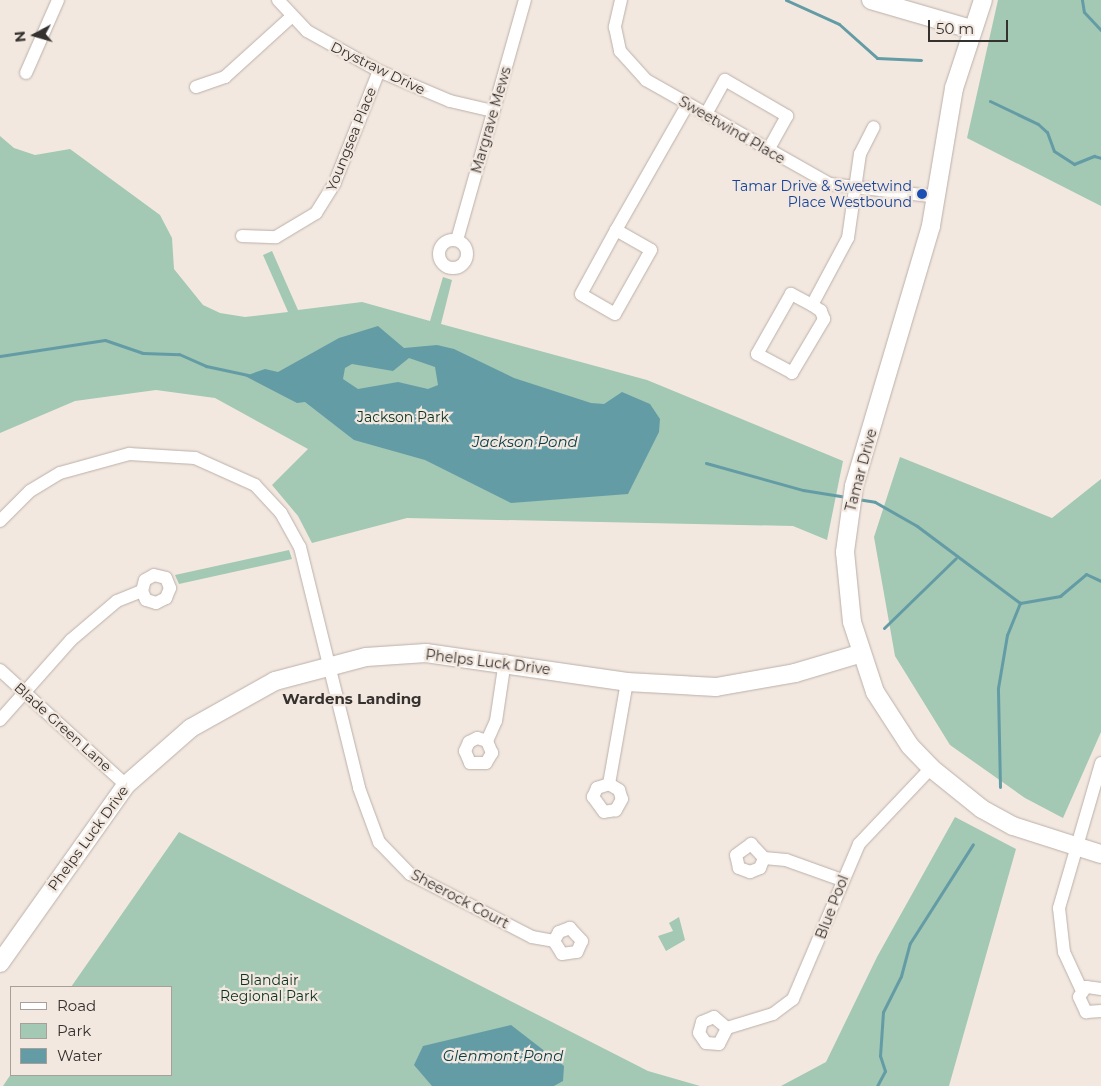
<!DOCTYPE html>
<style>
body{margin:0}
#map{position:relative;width:1101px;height:1086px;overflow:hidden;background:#f3e8e0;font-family:Montserrat,sans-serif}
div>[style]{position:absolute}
.green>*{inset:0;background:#a3c8b4}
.water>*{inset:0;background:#649ca6}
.stream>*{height:3px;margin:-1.5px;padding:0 1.5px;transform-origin:1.5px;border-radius:1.5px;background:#649ca6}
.roads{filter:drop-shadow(0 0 1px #bab0a8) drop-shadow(0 0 1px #bab0a8)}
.street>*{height:12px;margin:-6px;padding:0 6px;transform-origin:6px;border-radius:6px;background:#fff}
.street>.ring{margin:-6px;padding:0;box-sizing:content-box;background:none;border:12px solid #fff;border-radius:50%}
.secondary>*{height:18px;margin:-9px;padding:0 9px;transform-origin:9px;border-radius:9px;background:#fff}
.dots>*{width:14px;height:14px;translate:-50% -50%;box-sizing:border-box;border:2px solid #f3e8e0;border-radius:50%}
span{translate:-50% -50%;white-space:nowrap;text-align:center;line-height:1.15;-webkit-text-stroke:4.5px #f3e8e0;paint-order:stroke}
.street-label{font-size:14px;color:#35312e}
.transit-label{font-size:14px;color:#164399}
.right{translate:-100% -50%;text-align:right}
.park-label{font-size:14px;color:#0a3221}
.water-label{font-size:15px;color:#0b4049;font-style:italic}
.neighbourhood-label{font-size:15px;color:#35312e;font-weight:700}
.legend{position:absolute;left:10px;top:986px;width:162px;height:90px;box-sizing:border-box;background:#f3e8e0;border:1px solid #a79f99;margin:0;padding:6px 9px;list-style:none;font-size:15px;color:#35312e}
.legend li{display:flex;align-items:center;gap:10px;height:25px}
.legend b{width:25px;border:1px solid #a79f99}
.north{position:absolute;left:10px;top:10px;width:50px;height:50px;-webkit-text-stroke:4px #f3e8e0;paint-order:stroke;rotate:264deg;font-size:14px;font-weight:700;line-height:20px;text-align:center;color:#35312e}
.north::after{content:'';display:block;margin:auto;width:18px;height:22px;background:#35312e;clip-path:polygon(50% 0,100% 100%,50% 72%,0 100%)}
.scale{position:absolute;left:928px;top:20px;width:80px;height:22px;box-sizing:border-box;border:2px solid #35312e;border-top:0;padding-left:6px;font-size:15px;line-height:18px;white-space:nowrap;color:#35312e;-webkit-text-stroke:4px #f3e8e0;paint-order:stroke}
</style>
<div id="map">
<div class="green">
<i style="clip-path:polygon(998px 0,1101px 0,1101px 206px,967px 138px)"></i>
<i style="clip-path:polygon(0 136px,14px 148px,35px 155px,70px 149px,160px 215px,172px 238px,174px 269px,203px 305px,220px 313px,245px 317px,288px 312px,263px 255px,272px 251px,298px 310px,362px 302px,430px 321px,443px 277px,452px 280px,441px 324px,647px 380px,843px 461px,827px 540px,793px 526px,407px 518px,312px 543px,298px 516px,272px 485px,308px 449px,215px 398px,156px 390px,75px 401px,0 433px)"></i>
<i style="clip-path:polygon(900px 457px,1052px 518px,1101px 479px,1101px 732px,1063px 818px,1025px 798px,950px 745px,895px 656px,874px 537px)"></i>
<i style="clip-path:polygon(289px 550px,292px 559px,179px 584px,175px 575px)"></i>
<i style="clip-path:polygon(955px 817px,1016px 849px,949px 1086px,781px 1086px,826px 1062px,877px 957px)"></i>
<i style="clip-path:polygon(179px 832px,648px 1071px,700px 1086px,3px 1086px,11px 1074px,171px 1075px,171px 987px,71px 987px)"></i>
<i style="clip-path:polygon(679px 917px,685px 940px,666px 951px,658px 936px,673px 931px,669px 923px)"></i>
</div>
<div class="water">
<i style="clip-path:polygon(evenodd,378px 326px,404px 348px,437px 345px,454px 349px,514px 378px,591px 403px,604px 404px,622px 392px,650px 404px,660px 419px,659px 432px,628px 494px,511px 503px,425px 460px,354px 440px,305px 402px,297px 403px,245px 376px,265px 369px,278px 372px,339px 338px,378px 326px,409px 358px,435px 367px,438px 385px,428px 389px,398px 382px,358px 389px,343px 379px,345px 368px,352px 364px,393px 371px,409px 358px)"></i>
<i style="clip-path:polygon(511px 1025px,564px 1066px,563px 1081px,554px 1086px,432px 1086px,414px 1065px,423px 1046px)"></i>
</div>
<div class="stream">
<i style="left:786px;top:0;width:58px;rotate:24.4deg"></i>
<i style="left:839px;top:24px;width:51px;rotate:41.8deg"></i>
<i style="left:877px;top:58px;width:44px;rotate:2.6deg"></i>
<i style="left:1082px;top:0;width:12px;rotate:81deg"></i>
<i style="left:1084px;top:12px;width:25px;rotate:47deg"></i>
<i style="left:990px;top:101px;width:53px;rotate:25.6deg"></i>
<i style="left:1038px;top:124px;width:12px;rotate:42deg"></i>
<i style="left:1047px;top:132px;width:20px;rotate:70deg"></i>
<i style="left:1054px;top:151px;width:24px;rotate:33deg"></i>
<i style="left:1074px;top:164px;width:22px;rotate:-22deg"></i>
<i style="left:1094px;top:156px;width:7px;rotate:16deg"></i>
<i style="left:0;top:356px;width:106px;rotate:-8.7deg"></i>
<i style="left:105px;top:340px;width:40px;rotate:18.9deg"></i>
<i style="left:143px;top:353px;width:36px;rotate:2deg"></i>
<i style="left:179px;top:354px;width:30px;rotate:24deg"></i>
<i style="left:206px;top:366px;width:43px;rotate:12.1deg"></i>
<i style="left:706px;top:463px;width:101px;rotate:15.6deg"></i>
<i style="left:803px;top:490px;width:44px;rotate:9.2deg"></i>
<i style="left:857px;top:499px;width:18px;rotate:9deg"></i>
<i style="left:875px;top:502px;width:48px;rotate:29.7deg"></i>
<i style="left:917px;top:526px;width:129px;rotate:36.8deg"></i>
<i style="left:1020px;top:603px;width:41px;rotate:-9.9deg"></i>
<i style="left:1060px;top:596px;width:34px;rotate:-40deg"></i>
<i style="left:1086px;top:574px;width:17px;rotate:25deg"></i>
<i style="left:884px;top:628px;width:100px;rotate:-44.2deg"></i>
<i style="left:1000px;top:787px;width:99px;rotate:-91.2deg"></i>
<i style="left:998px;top:688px;width:54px;rotate:-80.4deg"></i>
<i style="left:1007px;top:635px;width:35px;rotate:-68deg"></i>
<i style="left:877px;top:1086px;width:17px;rotate:-62deg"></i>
<i style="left:885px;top:1071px;width:16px;rotate:-108deg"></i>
<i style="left:880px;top:1056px;width:44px;rotate:-86.1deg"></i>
<i style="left:883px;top:1012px;width:40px;rotate:-63.4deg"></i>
<i style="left:901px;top:976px;width:34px;rotate:-75deg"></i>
<i style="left:910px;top:943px;width:117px;rotate:-57.5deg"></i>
</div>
<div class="roads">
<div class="street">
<i style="left:278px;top:0;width:42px;rotate:46.9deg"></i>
<i style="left:307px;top:31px;width:82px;rotate:29.1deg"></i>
<i style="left:379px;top:71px;width:77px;rotate:22.9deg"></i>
<i style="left:450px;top:101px;width:44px;rotate:13.1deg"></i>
<i style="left:621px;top:0;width:28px;rotate:103deg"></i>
<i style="left:615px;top:27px;width:25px;rotate:78deg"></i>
<i style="left:620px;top:51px;width:39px;rotate:48deg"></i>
<i style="left:646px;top:80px;width:211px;rotate:29.5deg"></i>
<i style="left:830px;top:184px;width:109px;rotate:6.9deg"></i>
<i style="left:26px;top:73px;width:80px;rotate:-66.3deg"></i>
<i style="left:196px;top:87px;width:31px;rotate:-19deg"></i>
<i style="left:225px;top:77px;width:88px;rotate:-42.2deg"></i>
<i style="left:706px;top:114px;width:39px;rotate:-61deg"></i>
<i style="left:725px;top:80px;width:72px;rotate:30.1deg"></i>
<i style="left:787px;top:116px;width:39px;rotate:119deg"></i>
<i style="left:616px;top:230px;width:40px;rotate:29.7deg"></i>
<i style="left:651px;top:250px;width:73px;rotate:119.4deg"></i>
<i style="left:615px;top:314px;width:39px;rotate:-150deg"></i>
<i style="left:581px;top:294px;width:73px;rotate:-61.3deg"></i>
<i style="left:616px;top:230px;width:145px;rotate:-60.3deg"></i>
<i style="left:242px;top:236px;width:34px;rotate:2deg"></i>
<i style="left:276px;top:237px;width:47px;rotate:-31deg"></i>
<i style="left:316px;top:213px;width:36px;rotate:-58deg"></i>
<i style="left:335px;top:182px;width:119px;rotate:-68.4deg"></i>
<i style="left:457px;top:240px;width:249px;rotate:-74.2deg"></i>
<i class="ring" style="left:439px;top:240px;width:16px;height:16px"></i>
<i style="left:812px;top:305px;width:24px;rotate:-152deg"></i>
<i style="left:791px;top:294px;width:69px;rotate:119.5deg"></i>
<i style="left:757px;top:354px;width:40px;rotate:28deg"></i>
<i style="left:792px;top:373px;width:63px;rotate:-59.3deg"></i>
<i style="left:824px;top:319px;width:9px;rotate:-111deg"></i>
<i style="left:821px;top:311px;width:11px;rotate:-146deg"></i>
<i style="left:812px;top:305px;width:76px;rotate:-61.8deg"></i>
<i style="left:848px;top:238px;width:85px;rotate:-81.9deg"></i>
<i style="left:860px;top:154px;width:30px;rotate:-63deg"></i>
<i style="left:0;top:521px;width:42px;rotate:-45deg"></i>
<i style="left:30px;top:491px;width:35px;rotate:-31deg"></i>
<i style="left:60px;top:473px;width:72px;rotate:-15.4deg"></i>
<i style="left:129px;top:454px;width:66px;rotate:3.5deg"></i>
<i style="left:195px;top:458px;width:66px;rotate:24.2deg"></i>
<i style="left:255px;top:485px;width:38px;rotate:47deg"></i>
<i style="left:281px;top:513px;width:39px;rotate:61deg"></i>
<i style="left:300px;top:547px;width:248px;rotate:76.2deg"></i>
<i style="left:359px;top:788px;width:58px;rotate:69.7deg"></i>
<i style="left:379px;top:842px;width:45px;rotate:45.9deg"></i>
<i style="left:410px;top:874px;width:137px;rotate:27.3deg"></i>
<i style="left:532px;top:937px;width:22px;rotate:10deg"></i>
<i style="left:554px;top:941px;width:15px;rotate:58deg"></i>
<i style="left:562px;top:954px;width:15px;rotate:-8deg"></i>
<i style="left:577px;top:952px;width:12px;rotate:-66deg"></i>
<i style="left:582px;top:941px;width:18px;rotate:-133deg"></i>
<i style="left:570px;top:928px;width:12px;rotate:160deg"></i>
<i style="left:559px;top:932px;width:10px;rotate:119deg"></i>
<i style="left:0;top:670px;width:171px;rotate:42.4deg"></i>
<i style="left:0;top:720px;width:107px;rotate:-48.4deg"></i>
<i style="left:71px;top:640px;width:60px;rotate:-40.3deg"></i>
<i style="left:117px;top:601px;width:27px;rotate:-22deg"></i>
<i style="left:142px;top:591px;width:11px;rotate:-75deg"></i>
<i style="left:145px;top:580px;width:10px;rotate:-29deg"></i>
<i style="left:154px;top:575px;width:12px;rotate:14deg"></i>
<i style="left:166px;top:578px;width:11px;rotate:68deg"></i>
<i style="left:170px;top:588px;width:11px;rotate:112deg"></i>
<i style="left:166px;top:598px;width:11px;rotate:153deg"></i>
<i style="left:156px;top:603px;width:10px;rotate:-163deg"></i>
<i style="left:146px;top:600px;width:10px;rotate:-114deg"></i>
<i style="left:487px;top:741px;width:10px;rotate:-163deg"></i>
<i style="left:477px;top:738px;width:9px;rotate:153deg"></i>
<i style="left:469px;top:742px;width:10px;rotate:114deg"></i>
<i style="left:465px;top:751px;width:13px;rotate:67deg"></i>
<i style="left:470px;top:763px;width:16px"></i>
<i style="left:486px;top:763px;width:12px;rotate:-59deg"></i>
<i style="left:492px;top:753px;width:13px;rotate:-113deg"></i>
<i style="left:487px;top:741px;width:22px;rotate:-66deg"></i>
<i style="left:496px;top:721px;width:61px;rotate:-81.5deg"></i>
<i style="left:609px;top:784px;width:12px;rotate:31deg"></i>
<i style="left:619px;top:790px;width:9px;rotate:72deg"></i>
<i style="left:622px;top:799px;width:13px;rotate:119deg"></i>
<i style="left:616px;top:810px;width:12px;rotate:171deg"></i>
<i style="left:604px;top:812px;width:19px;rotate:-126deg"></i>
<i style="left:593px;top:797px;width:10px;rotate:-66deg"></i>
<i style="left:597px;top:788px;width:13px;rotate:-18deg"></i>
<i style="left:609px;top:784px;width:104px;rotate:-80deg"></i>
<i style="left:764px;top:858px;width:11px;rotate:112deg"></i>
<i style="left:760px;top:868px;width:11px;rotate:158deg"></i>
<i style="left:750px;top:872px;width:12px;rotate:-160deg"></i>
<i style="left:739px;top:868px;width:13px;rotate:-103deg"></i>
<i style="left:736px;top:855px;width:19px;rotate:-36deg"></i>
<i style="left:751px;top:844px;width:19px;rotate:47deg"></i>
<i style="left:764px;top:858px;width:22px;rotate:5deg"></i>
<i style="left:786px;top:860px;width:59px;rotate:19.7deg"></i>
<i style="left:1101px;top:989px;width:15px;rotate:-172deg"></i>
<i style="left:1086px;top:987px;width:12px;rotate:125deg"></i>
<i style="left:1079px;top:997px;width:17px;rotate:65deg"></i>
<i style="left:1086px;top:1012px;width:15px;rotate:-4deg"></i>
<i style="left:1082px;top:991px;width:43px;rotate:-114.8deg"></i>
<i style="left:1064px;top:952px;width:44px;rotate:-96.5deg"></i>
<i style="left:1059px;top:908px;width:151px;rotate:-73.8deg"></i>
<i style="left:727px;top:1028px;width:17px;rotate:-140deg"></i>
<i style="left:714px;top:1017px;width:13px;rotate:157deg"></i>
<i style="left:702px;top:1022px;width:11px;rotate:105deg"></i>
<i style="left:699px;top:1033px;width:12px;rotate:55deg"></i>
<i style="left:706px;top:1043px;width:13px;rotate:4deg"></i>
<i style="left:719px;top:1044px;width:18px;rotate:-63deg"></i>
<i style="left:727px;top:1028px;width:48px;rotate:-16.9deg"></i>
<i style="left:773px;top:1014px;width:25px;rotate:-37deg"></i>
<i style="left:793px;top:999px;width:168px;rotate:-66.9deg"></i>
<i style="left:859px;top:844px;width:105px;rotate:-46.5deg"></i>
</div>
<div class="secondary">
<i style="left:871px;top:0;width:104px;rotate:16.2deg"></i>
<i style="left:983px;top:0;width:93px;rotate:108.2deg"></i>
<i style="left:954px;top:88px;width:140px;rotate:99.5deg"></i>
<i style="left:931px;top:226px;width:271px;rotate:106.5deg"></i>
<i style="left:854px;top:486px;width:67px;rotate:97.8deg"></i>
<i style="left:845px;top:552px;width:70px;rotate:84.3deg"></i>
<i style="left:852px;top:622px;width:74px;rotate:71.8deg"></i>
<i style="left:875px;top:692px;width:64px;rotate:57.1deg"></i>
<i style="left:910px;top:746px;width:30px;rotate:46deg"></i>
<i style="left:931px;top:768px;width:65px;rotate:38.8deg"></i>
<i style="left:982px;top:809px;width:35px;rotate:29deg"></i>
<i style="left:1013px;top:826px;width:92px;rotate:17.7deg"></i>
<i style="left:0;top:963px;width:218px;rotate:-54.7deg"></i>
<i style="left:126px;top:785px;width:86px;rotate:-41.2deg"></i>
<i style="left:191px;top:728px;width:96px;rotate:-29.2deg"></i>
<i style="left:275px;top:681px;width:94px;rotate:-14.8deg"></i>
<i style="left:366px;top:657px;width:60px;rotate:-3.8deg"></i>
<i style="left:426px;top:653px;width:203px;rotate:8.2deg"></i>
<i style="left:627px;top:682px;width:89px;rotate:3.2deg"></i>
<i style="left:716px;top:687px;width:80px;rotate:-10deg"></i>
<i style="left:795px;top:673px;width:67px;rotate:-16.5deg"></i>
</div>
</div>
<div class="dots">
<i style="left:922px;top:194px;background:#1a4fb4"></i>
</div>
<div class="street-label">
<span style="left:378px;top:68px;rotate:26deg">Drystraw Drive</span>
<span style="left:491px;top:120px;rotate:-74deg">Margrave Mews</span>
<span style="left:732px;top:130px;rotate:30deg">Sweetwind Place</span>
<span style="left:351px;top:139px;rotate:-68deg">Youngsea Place</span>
<span style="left:861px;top:470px;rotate:-75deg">Tamar Drive</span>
<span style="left:488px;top:662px;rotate:7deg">Phelps Luck Drive</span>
<span style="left:63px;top:727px;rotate:42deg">Blade Green Lane</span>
<span style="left:88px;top:838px;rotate:-54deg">Phelps Luck Drive</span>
<span style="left:460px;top:899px;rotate:28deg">Sheerock Court</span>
<span style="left:832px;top:907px;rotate:-69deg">Blue Pool</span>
</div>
<div class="transit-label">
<span class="right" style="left:912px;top:194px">Tamar Drive &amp; Sweetwind<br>Place Westbound</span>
</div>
<div class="park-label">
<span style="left:403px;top:417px">Jackson Park</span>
<span style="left:269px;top:988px">Blandair<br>Regional Park</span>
</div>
<div class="water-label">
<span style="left:525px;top:442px">Jackson Pond</span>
<span style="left:503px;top:1056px">Glenmont Pond</span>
</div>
<div class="neighbourhood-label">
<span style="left:352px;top:699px">Wardens Landing</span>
</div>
<ul class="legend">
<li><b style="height:6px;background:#fff"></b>Road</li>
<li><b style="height:14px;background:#a3c8b4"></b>Park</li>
<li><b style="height:14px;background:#649ca6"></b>Water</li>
</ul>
<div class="north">N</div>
<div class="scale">50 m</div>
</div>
